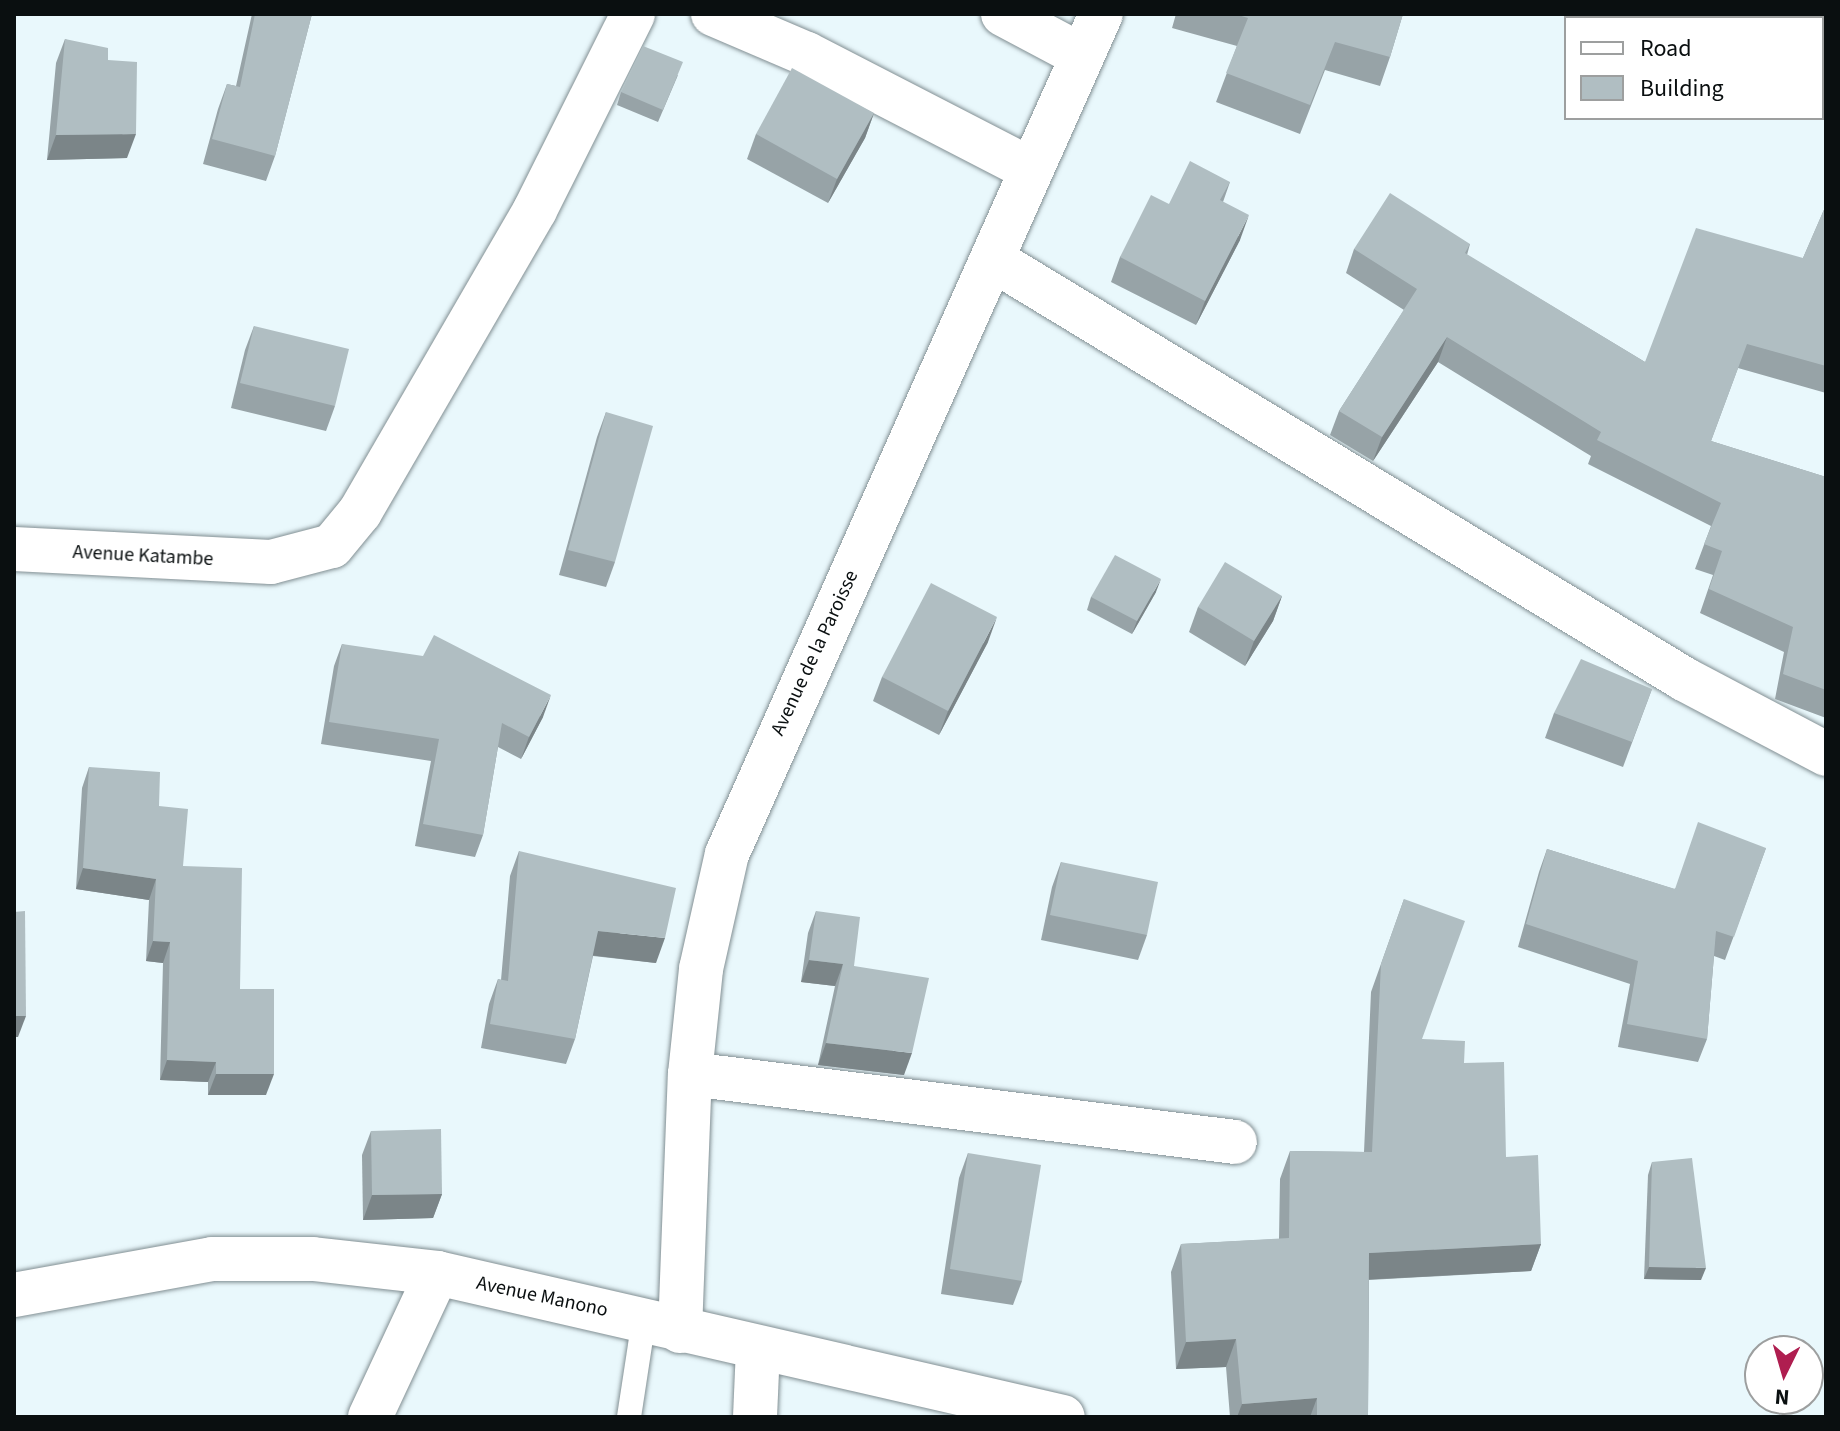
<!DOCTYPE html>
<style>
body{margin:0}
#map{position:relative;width:1840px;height:1431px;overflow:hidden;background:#e9f8fc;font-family:"Source Sans 3",sans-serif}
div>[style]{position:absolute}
.roads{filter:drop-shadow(0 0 2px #828f93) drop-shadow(0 0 2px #828f93)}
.service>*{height:24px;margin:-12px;padding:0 12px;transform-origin:12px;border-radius:12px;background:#fff}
.minor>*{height:44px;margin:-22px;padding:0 22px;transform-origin:22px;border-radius:22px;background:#fff}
.wall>*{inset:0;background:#97a3a7}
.shaded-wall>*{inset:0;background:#7b8588}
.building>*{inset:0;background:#b0bec2}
span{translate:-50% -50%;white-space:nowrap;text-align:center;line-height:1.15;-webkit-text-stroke:6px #fff;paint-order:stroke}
.street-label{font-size:20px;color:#0a0f10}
.frame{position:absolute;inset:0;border:16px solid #0a0f10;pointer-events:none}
.legend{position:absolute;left:1564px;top:16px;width:260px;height:104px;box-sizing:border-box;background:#fff;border:2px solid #9d9f9f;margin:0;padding:10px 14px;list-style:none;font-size:24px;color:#0a0f10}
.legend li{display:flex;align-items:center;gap:16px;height:40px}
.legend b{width:40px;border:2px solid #9d9f9f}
.north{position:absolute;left:1744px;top:1335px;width:80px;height:80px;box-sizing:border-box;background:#fff;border:2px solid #9d9f9f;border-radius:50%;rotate:185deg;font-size:22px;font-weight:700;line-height:32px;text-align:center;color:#0a0f10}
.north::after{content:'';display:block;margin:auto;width:28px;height:36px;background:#af1e50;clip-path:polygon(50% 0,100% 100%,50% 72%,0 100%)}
</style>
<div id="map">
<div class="roads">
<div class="service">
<i style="left:629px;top:1417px;width:99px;rotate:-81.3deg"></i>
</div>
<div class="minor">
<i style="left:713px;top:14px;width:102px;rotate:23.1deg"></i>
<i style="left:807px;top:54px;width:251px;rotate:27.3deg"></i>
<i style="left:1003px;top:14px;width:89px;rotate:28deg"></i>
<i style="left:995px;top:261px;width:806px;rotate:31.24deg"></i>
<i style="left:1684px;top:679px;width:161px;rotate:27.8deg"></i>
<i style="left:14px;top:549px;width:257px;rotate:2.9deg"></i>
<i style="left:271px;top:562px;width:63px;rotate:-14.7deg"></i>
<i style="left:332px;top:546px;width:44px;rotate:-50.5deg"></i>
<i style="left:360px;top:512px;width:349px;rotate:-59.9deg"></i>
<i style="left:535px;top:210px;width:219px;rotate:-63.4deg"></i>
<i style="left:690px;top:1074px;width:549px;rotate:7.11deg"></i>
<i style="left:14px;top:1295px;width:201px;rotate:-10.3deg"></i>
<i style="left:212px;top:1259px;width:101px"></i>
<i style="left:313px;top:1259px;width:125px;rotate:6.4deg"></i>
<i style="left:437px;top:1273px;width:642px;rotate:12.95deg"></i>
<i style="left:680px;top:1331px;width:257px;rotate:-87.8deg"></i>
<i style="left:690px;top:1074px;width:106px;rotate:-84deg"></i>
<i style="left:701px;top:969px;width:118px;rotate:-77.3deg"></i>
<i style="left:727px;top:854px;width:919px;rotate:-66deg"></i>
<i style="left:370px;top:1417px;width:159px;rotate:-65deg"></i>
<i style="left:755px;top:1417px;width:68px;rotate:-87.5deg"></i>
</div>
</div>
<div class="wall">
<i style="clip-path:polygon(252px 14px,312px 14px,275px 156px,266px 181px,203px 164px,218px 109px,227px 84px,236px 86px)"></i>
<i style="clip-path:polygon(1176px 14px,1403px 14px,1390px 57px,1380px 86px,1325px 70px,1300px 134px,1216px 102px,1237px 46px,1172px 28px)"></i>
<i style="clip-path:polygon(65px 39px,108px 60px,127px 158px,47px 160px,56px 63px)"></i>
<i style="clip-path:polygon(678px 75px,658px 122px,617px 105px,621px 92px)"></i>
<i style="clip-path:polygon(874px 113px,865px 138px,828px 203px,747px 159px,756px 134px)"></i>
<i style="clip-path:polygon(1230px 182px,1223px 202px,1240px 240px,1196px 325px,1111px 282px,1120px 257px,1169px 204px)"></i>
<i style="clip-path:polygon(1826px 205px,1826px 393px,1738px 368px,1711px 441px,1826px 477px,1826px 718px,1775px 699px,1784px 652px,1700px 613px,1713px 575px,1695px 569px,1711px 526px,1588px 464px,1591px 456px,1438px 362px,1373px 461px,1330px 435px,1339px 411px,1404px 310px,1346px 273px,1354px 249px,1470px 244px,1467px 255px,1645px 362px,1803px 258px)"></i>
<i style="clip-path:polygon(254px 326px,335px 406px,326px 431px,231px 408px,245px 350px)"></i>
<i style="clip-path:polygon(606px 412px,615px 562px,606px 587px,559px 575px,597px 437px)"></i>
<i style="clip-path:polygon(1156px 592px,1132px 634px,1087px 610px,1091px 597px)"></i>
<i style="clip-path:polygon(1282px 596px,1273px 621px,1245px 666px,1189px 632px,1198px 607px)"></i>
<i style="clip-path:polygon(988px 642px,939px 735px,873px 701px,882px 677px)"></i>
<i style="clip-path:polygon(342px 644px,543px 717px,521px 759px,498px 747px,483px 835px,475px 857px,415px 846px,431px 761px,321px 744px,334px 666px)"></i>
<i style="clip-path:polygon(1652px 689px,1623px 767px,1545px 738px,1554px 713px)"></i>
<i style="clip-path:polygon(89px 767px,159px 806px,183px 866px,240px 989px,266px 1095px,208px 1095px,208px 1082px,160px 1080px,163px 963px,146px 961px,149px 900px,76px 889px,82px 788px)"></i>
<i style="clip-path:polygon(1766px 848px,1725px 960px,1714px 956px,1707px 1039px,1698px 1062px,1618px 1047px,1630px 984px,1518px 947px,1539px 872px,1547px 849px,1674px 889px)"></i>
<i style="clip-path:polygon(519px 851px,656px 963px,593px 956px,575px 1039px,566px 1064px,481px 1048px,489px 1004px,498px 979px,501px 980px,510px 876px)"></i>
<i style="clip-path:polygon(1061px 862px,1147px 935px,1138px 960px,1041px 940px,1052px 887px)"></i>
<i style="clip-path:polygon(1404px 899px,1422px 1039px,1464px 1063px,1506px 1157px,1541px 1244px,1531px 1271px,1369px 1280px,1368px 1417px,1230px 1417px,1226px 1367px,1176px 1369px,1171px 1272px,1181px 1244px,1279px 1239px,1280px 1179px,1290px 1151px,1364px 1152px,1371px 992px)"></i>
<i style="clip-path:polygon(816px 911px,854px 966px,904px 1075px,818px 1065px,835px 986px,801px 982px,808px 933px)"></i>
<i style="clip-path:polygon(371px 1131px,442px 1194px,433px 1218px,363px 1220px,362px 1155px)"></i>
<i style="clip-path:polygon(968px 1153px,1022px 1281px,1013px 1305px,941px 1294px,959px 1178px)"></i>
<i style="clip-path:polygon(1652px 1162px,1701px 1280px,1644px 1279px,1648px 1175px)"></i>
</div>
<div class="shaded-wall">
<i style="clip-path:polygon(874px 113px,865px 138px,828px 203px,837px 179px)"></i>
<i style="clip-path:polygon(136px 134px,127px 158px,47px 160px,56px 135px)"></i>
<i style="clip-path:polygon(1249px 215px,1240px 240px,1196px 325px,1205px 301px)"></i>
<i style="clip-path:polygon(1447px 337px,1438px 362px,1373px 461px,1382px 437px)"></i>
<i style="clip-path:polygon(1161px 579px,1156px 592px,1132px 634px,1137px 621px)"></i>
<i style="clip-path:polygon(1282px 596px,1273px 621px,1245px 666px,1254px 641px)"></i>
<i style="clip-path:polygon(997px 617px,988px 642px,939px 735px,948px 711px)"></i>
<i style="clip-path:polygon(551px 695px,543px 717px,521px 759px,529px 737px)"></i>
<i style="clip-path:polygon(83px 868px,156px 879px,149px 900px,76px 889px)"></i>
<i style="clip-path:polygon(598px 931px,665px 938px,656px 963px,589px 955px)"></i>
<i style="clip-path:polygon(153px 941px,170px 942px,163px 963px,146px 961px)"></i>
<i style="clip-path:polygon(809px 960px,843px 964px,835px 986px,801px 982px)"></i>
<i style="clip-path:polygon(14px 1016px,26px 1016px,18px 1037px,14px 1037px)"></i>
<i style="clip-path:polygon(826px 1043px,912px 1053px,904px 1075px,818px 1065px)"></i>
<i style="clip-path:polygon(167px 1060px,216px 1062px,208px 1082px,160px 1080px)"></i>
<i style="clip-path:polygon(216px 1074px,274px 1074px,266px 1095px,208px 1095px)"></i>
<i style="clip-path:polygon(442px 1194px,433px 1218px,363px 1220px,372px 1195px)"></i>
<i style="clip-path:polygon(1541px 1244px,1531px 1271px,1359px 1280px,1369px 1253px)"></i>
<i style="clip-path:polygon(1649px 1267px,1706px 1268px,1701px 1280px,1644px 1279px)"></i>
<i style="clip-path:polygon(1236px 1339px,1226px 1367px,1176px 1369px,1186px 1342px)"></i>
<i style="clip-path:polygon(1317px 1398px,1310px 1417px,1237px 1417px,1242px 1404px)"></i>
</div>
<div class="building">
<i style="clip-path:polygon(255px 14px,312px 14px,275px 156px,212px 139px,227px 84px,240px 87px)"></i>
<i style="clip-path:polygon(1235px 14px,1403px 14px,1390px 57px,1335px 42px,1310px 105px,1226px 73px,1248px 18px)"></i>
<i style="clip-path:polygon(65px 39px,108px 48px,108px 60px,137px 62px,136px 134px,56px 135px)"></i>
<i style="clip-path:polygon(643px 46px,683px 62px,663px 110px,621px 92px)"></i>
<i style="clip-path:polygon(792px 68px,874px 113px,837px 179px,756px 134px)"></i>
<i style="clip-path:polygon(1190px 161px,1230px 182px,1220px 200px,1249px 215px,1205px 301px,1120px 257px,1151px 195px,1169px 204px)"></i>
<i style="clip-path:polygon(1390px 193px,1470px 244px,1465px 253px,1645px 362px,1696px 228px,1803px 258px,1826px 205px,1826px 366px,1747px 344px,1711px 441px,1826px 477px,1826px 690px,1783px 674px,1793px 627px,1709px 589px,1722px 551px,1704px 544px,1721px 503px,1597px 440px,1601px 432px,1447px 337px,1382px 437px,1339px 411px,1417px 289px,1354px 249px)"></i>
<i style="clip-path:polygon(254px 326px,349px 349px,335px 406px,240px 383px)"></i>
<i style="clip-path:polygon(606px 412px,653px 426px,615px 562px,568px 550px)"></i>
<i style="clip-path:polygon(1115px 555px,1161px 579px,1137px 621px,1091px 597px)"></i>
<i style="clip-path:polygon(1225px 562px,1282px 596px,1254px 641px,1198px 607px)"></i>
<i style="clip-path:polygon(931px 583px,997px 617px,948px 711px,882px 677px)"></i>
<i style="clip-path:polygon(434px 635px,551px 695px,529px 737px,502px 723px,483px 835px,423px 824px,439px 739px,329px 722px,342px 644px,423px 656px)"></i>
<i style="clip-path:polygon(1581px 659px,1652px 689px,1632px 742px,1554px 713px)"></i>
<i style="clip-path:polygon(89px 767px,160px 772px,159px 806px,188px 809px,183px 866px,242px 868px,240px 989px,274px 989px,274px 1074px,216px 1074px,216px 1062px,167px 1060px,170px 942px,153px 941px,156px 879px,83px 868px)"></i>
<i style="clip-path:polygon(1698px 822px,1766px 848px,1734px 937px,1716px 931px,1707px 1039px,1627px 1024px,1638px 961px,1526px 924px,1547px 849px,1675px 889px)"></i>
<i style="clip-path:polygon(519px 851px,676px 888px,665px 938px,598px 931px,575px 1039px,490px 1024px,498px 979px,508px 981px)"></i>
<i style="clip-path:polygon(1061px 862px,1158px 882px,1147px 935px,1050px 915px)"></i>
<i style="clip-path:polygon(1404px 899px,1465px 921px,1422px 1039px,1465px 1041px,1464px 1063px,1504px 1062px,1506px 1157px,1538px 1155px,1541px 1244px,1369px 1253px,1368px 1417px,1317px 1417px,1317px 1398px,1242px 1404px,1236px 1339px,1186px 1342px,1181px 1244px,1289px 1238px,1290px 1151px,1372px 1152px,1381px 964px)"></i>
<i style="clip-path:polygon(25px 911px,26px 1016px,14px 1016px,14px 912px)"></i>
<i style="clip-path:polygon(816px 911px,860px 917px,854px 966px,929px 978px,912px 1053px,826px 1043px,843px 964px,809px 960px)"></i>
<i style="clip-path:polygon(441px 1129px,442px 1194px,372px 1195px,371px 1131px)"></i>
<i style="clip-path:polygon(968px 1153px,1041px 1165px,1022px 1281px,950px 1269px)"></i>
<i style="clip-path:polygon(1692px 1158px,1706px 1268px,1649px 1267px,1652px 1162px)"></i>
</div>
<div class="street-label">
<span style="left:143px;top:556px;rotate:3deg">Avenue Katambe</span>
<span style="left:815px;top:653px;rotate:-65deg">Avenue de la Paroisse</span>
<span style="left:542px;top:1297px;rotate:12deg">Avenue Manono</span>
</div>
<div class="frame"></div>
<ul class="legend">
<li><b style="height:10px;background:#fff"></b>Road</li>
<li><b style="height:22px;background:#b0bec2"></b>Building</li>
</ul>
<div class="north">N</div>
</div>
